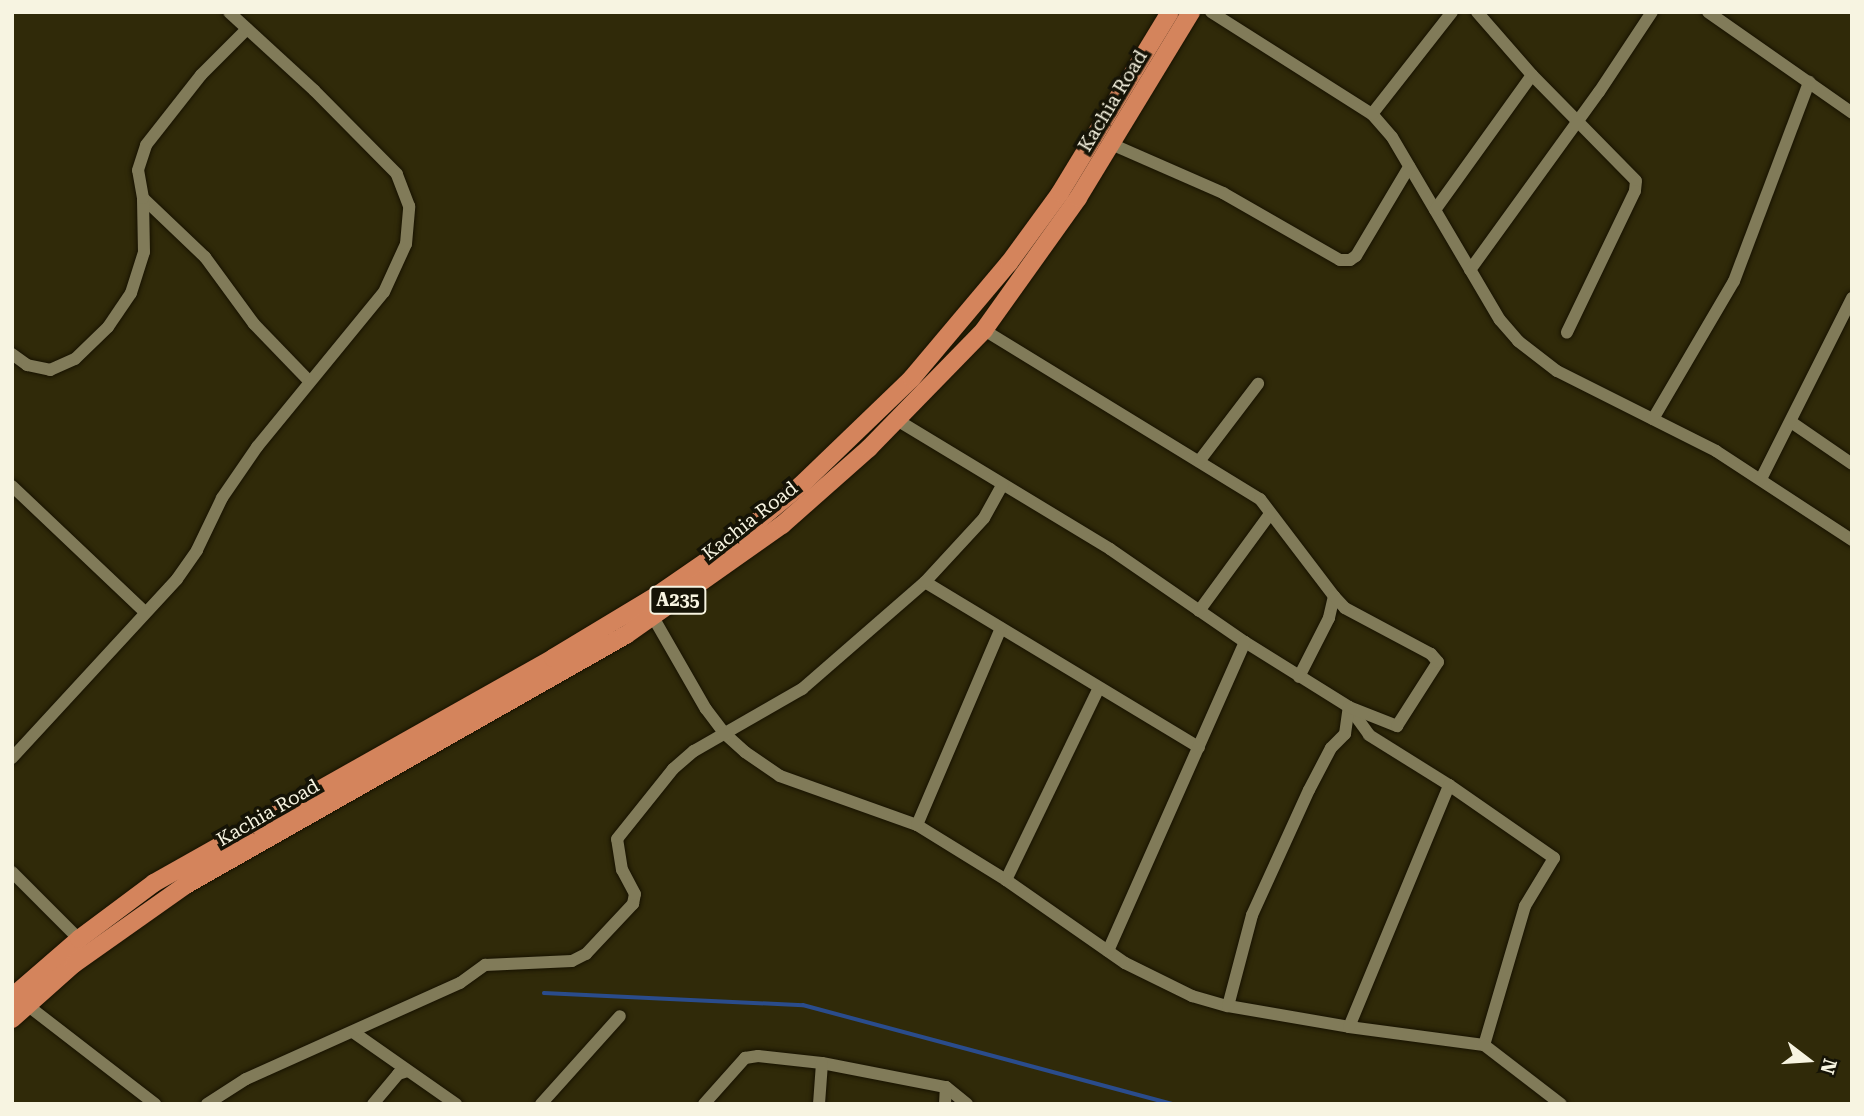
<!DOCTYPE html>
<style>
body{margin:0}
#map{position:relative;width:1864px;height:1116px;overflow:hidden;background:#302a09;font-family:"Roboto Serif",serif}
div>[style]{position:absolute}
.stream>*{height:3.5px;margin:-1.75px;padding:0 1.75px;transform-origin:1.75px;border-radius:1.75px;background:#2a4c8c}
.roads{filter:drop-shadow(0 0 2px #171200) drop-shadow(0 0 2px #171200)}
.minor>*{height:12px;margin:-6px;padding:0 6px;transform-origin:6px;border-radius:6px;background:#817b59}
.highway>*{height:18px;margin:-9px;padding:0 9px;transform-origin:9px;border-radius:9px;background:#d4845c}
span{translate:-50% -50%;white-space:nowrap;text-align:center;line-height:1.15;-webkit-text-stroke:7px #151306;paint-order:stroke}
.shield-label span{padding:2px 5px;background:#151306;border:2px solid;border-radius:5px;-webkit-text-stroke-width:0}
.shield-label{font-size:18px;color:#f7f4e1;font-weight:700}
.street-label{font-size:19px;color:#f7f4e1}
.frame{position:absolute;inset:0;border:14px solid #f7f4e1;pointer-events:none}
.north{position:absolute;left:1773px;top:1025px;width:70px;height:70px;-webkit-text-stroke:5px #151306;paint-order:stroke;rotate:107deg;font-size:19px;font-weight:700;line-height:28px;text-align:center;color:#f7f4e1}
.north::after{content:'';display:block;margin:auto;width:24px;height:32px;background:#f7f4e1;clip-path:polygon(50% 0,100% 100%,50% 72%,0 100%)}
</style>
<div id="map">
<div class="stream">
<i style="left:544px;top:993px;width:259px;rotate:2.7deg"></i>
<i style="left:803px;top:1005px;width:383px;rotate:15deg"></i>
</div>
<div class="roads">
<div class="minor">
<i style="left:1211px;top:12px;width:191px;rotate:32.4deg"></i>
<i style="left:1372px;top:114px;width:30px;rotate:49deg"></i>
<i style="left:1392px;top:137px;width:212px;rotate:59.5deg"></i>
<i style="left:1500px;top:320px;width:28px;rotate:49deg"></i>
<i style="left:1518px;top:341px;width:49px;rotate:37.6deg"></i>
<i style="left:1557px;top:371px;width:178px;rotate:26.7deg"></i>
<i style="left:1716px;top:451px;width:163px;rotate:33.2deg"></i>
<i style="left:1477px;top:12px;width:84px;rotate:48.9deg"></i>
<i style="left:1532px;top:75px;width:148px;rotate:45.5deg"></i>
<i style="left:1636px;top:181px;width:10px;rotate:96deg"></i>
<i style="left:1635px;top:191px;width:157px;rotate:115.7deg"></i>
<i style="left:1708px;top:12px;width:176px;rotate:35deg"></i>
<i style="left:1372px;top:114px;width:130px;rotate:-51.9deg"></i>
<i style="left:1111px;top:144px;width:122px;rotate:23.6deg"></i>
<i style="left:1223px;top:193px;width:135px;rotate:29.8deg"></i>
<i style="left:1340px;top:260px;width:10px"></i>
<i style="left:1350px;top:260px;width:7px;rotate:-34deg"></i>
<i style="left:1356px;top:256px;width:104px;rotate:-59.2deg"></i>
<i style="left:143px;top:198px;width:86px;rotate:43.6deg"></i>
<i style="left:205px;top:257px;width:83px;rotate:53.8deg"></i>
<i style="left:254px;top:324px;width:79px;rotate:46deg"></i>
<i style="left:1435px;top:210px;width:166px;rotate:-54.3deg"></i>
<i style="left:1470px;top:270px;width:220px;rotate:-54.1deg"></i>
<i style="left:1599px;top:92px;width:96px;rotate:-56.5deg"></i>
<i style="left:984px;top:330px;width:324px;rotate:31.5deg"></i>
<i style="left:1260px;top:499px;width:122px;rotate:52.7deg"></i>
<i style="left:1334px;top:596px;width:23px;rotate:103deg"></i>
<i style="left:1329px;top:618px;width:66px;rotate:117deg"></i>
<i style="left:12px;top:354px;width:19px;rotate:36deg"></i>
<i style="left:27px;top:365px;width:24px;rotate:12deg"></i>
<i style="left:50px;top:370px;width:27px;rotate:-24deg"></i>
<i style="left:75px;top:359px;width:46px;rotate:-44.1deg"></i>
<i style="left:108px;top:327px;width:41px;rotate:-55.9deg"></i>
<i style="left:131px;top:293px;width:43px;rotate:-72.4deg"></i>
<i style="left:144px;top:252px;width:54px;rotate:-91.1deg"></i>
<i style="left:143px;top:198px;width:28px;rotate:-100deg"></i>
<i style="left:138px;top:170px;width:26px;rotate:-72deg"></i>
<i style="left:146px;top:145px;width:89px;rotate:-51.8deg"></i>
<i style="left:201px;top:75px;width:65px;rotate:-45deg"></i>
<i style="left:1653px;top:419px;width:160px;rotate:-59.6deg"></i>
<i style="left:1734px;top:281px;width:213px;rotate:-69.3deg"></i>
<i style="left:897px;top:420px;width:249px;rotate:31.2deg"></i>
<i style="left:1110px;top:549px;width:164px;rotate:34.6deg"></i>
<i style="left:1245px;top:642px;width:123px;rotate:32deg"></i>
<i style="left:1349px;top:707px;width:34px;rotate:54deg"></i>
<i style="left:1369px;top:735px;width:94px;rotate:32deg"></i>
<i style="left:1449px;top:785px;width:128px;rotate:34.8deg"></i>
<i style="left:1554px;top:858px;width:56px;rotate:121.1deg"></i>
<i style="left:1525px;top:906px;width:145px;rotate:106.4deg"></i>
<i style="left:1791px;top:422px;width:74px;rotate:34.5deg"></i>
<i style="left:1200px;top:460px;width:96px;rotate:-52.7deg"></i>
<i style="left:1761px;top:479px;width:203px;rotate:-63.3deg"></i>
<i style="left:12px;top:486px;width:183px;rotate:43.5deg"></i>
<i style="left:925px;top:582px;width:320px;rotate:31.1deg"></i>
<i style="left:1199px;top:611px;width:120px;rotate:-53.8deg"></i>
<i style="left:653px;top:617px;width:106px;rotate:60.1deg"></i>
<i style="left:706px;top:709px;width:30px;rotate:53deg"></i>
<i style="left:724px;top:733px;width:28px;rotate:42deg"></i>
<i style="left:745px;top:752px;width:42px;rotate:34.4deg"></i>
<i style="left:780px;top:776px;width:145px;rotate:19.7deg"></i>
<i style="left:917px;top:825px;width:105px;rotate:31.7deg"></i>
<i style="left:1006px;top:880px;width:145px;rotate:34.9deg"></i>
<i style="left:1125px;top:963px;width:75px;rotate:26.2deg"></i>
<i style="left:1192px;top:996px;width:37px;rotate:16deg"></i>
<i style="left:1228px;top:1006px;width:123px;rotate:9.8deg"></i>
<i style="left:1349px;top:1027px;width:136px;rotate:7.6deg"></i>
<i style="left:1484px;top:1045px;width:97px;rotate:37.5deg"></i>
<i style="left:12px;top:758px;width:243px;rotate:-47.3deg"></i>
<i style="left:177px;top:579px;width:35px;rotate:-55deg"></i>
<i style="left:197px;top:550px;width:58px;rotate:-64.3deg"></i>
<i style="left:222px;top:498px;width:62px;rotate:-55.5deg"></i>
<i style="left:257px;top:447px;width:200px;rotate:-50.7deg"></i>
<i style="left:384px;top:292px;width:53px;rotate:-65.4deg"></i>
<i style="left:406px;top:244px;width:38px;rotate:-85deg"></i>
<i style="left:409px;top:206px;width:34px;rotate:-111deg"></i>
<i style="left:397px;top:174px;width:118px;rotate:-134.7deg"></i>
<i style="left:314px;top:90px;width:115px;rotate:-137.5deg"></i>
<i style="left:917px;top:825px;width:214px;rotate:-66.9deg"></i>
<i style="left:12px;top:872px;width:95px;rotate:45deg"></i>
<i style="left:1006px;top:880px;width:213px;rotate:-64.2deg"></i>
<i style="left:1108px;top:951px;width:338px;rotate:-66.1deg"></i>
<i style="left:27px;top:1005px;width:162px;rotate:37.7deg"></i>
<i style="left:1228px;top:1006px;width:94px;rotate:-75.2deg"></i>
<i style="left:1252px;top:915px;width:137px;rotate:-65.5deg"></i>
<i style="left:1309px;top:790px;width:47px;rotate:-62.4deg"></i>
<i style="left:1331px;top:748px;width:20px;rotate:-45deg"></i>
<i style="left:1345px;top:734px;width:27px;rotate:-82deg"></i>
<i style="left:1349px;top:707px;width:52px;rotate:21.6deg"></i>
<i style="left:1397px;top:726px;width:76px;rotate:-57.4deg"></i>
<i style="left:1438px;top:662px;width:11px;rotate:-131deg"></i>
<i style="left:1431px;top:654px;width:98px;rotate:-151.9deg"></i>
<i style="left:1345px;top:608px;width:16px;rotate:-133deg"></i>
<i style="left:1349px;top:1027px;width:262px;rotate:-67.5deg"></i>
<i style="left:353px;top:1032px;width:126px;rotate:35deg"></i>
<i style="left:207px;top:1104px;width:46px;rotate:-32.7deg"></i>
<i style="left:246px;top:1079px;width:235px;rotate:-24.2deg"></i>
<i style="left:460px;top:983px;width:31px;rotate:-36deg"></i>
<i style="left:485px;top:965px;width:87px;rotate:-2.6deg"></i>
<i style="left:572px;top:961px;width:16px;rotate:-27deg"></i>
<i style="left:586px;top:954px;width:69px;rotate:-46.8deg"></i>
<i style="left:633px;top:904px;width:10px;rotate:-79deg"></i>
<i style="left:635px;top:894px;width:27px;rotate:-118deg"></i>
<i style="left:622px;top:870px;width:31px;rotate:-99deg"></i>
<i style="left:617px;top:839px;width:90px;rotate:-51.3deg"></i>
<i style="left:673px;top:769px;width:28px;rotate:-41deg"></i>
<i style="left:694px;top:751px;width:125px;rotate:-29.9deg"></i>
<i style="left:802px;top:689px;width:163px;rotate:-41deg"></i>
<i style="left:925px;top:582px;width:87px;rotate:-47.3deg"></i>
<i style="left:984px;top:518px;width:38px;rotate:-61deg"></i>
<i style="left:373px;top:1104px;width:39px;rotate:-50deg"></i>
<i style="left:398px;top:1074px;width:10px;rotate:-17deg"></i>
<i style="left:541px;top:1104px;width:118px;rotate:-48.1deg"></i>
<i style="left:704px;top:1104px;width:62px;rotate:-48.3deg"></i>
<i style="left:745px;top:1058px;width:13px;rotate:-9deg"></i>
<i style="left:758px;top:1056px;width:64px;rotate:6.2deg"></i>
<i style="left:822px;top:1063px;width:126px;rotate:11deg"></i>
<i style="left:946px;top:1087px;width:27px;rotate:39deg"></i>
<i style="left:819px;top:1104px;width:41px;rotate:-85.8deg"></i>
<i style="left:945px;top:1104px;width:17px;rotate:-87deg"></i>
</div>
<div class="highway">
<i style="left:12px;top:997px;width:89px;rotate:-40.9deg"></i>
<i style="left:79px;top:939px;width:94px;rotate:-36.7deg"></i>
<i style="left:154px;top:883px;width:458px;rotate:-29.4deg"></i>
<i style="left:553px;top:658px;width:124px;rotate:-31.1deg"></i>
<i style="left:659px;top:594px;width:79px;rotate:-34.7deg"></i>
<i style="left:724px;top:549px;width:100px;rotate:-39.7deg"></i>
<i style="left:801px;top:485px;width:154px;rotate:-43.9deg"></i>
<i style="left:912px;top:378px;width:150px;rotate:-49.9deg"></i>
<i style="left:1009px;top:263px;width:87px;rotate:-53.9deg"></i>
<i style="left:1060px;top:193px;width:212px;rotate:-58.7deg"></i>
<i style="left:12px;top:1019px;width:83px;rotate:-41.6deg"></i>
<i style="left:74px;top:964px;width:135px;rotate:-35.3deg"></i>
<i style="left:184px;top:886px;width:508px;rotate:-29.59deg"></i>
<i style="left:626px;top:635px;width:191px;rotate:-35.2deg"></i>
<i style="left:782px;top:525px;width:116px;rotate:-41.5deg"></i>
<i style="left:869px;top:448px;width:165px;rotate:-45.7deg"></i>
<i style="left:984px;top:330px;width:162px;rotate:-54.5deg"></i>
<i style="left:1078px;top:198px;width:218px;rotate:-58.7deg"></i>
</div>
</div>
<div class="shield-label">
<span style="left:678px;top:600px">A235</span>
</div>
<div class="street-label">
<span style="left:1113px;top:101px;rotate:-59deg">Kachia Road</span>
<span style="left:750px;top:521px;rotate:-38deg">Kachia Road</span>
<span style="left:268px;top:813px;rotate:-30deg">Kachia Road</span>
</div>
<div class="frame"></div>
<div class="north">N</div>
</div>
